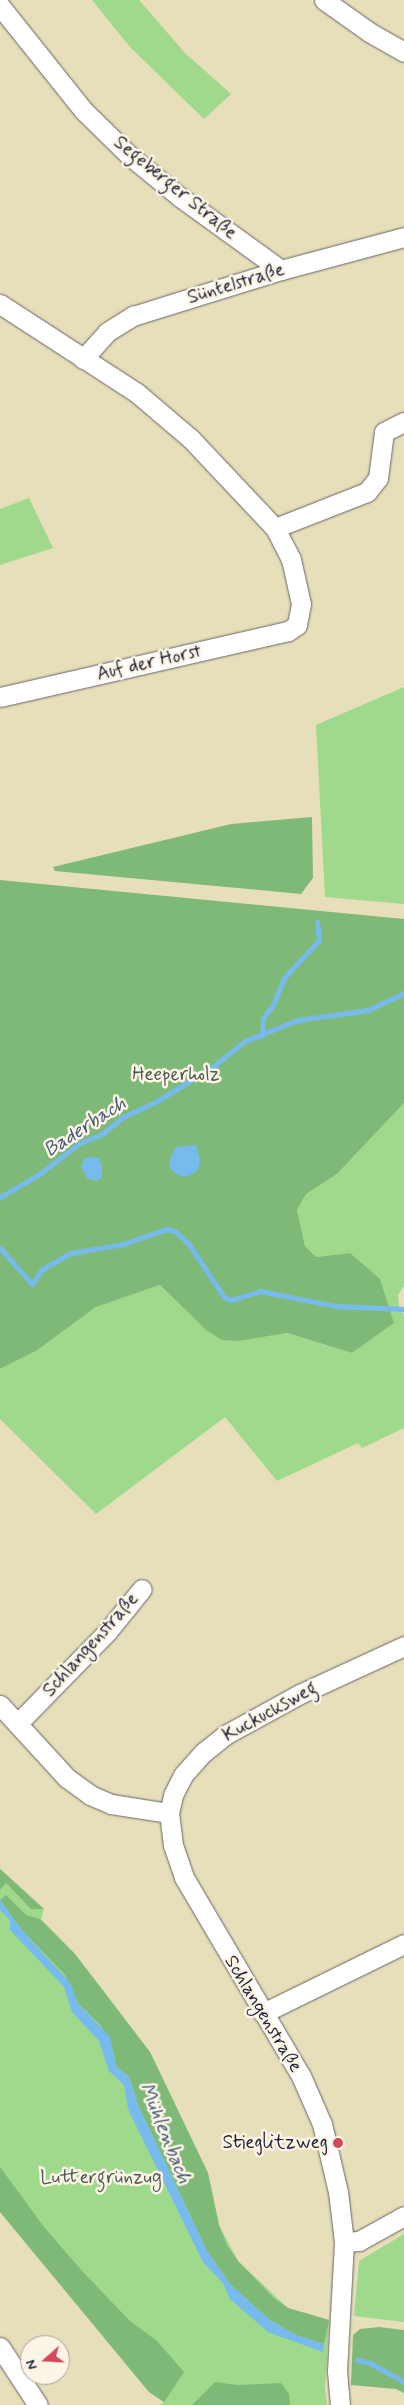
<!DOCTYPE html>
<meta charset="utf-8">
<style>
body{margin:0}
#map{position:relative;width:404px;height:2405px;overflow:hidden;background:#e7dfba;font-family:Mynerve,sans-serif}
div>[style]{position:absolute}
.green>*{inset:0;background:#9fd98c}
.forest>*{inset:0;background:#7fb978}
.water>*{inset:0;background:#77baed}
.stream>*{height:5px;margin:-2.5px;padding:0 2.5px;transform-origin:2.5px;border-radius:2.5px;background:#77baed}
.roads{filter:drop-shadow(0 0 1px #676467) drop-shadow(0 0 1px #676467)}
.street>*{height:19px;margin:-9.5px;padding:0 9.5px;transform-origin:9.5px;border-radius:9.5px;background:#fff}
.dots>*{width:14px;height:14px;translate:-50% -50%;box-sizing:border-box;border:2px solid #fcf5e5;border-radius:50%}
span{translate:-50% -50%;white-space:nowrap;text-align:center;line-height:1.15;-webkit-text-stroke:5px #fcf5e5;paint-order:stroke}
.street-label{font-size:19px;color:#22223b}
.park-label{font-size:19px;color:#485953}
.poi-label{font-size:19px;color:#22223b}
.right{translate:-100% -50%;text-align:right}
.water-label{font-size:20px;color:#405779;font-style:italic}
.north{position:absolute;left:20px;top:2335px;width:50px;height:50px;box-sizing:border-box;background:#fcf5e5;border:1px solid #a5a1a1;border-radius:50%;rotate:251deg;font-size:14px;font-weight:700;line-height:20px;text-align:center;color:#22223b}
.north::after{content:'';display:block;margin:auto;width:18px;height:22px;background:#d1495b;clip-path:polygon(50% 0,100% 100%,50% 72%,0 100%)}
</style>
<div id="map">
<div class="green">
<i style="clip-path:polygon(92px 0,139px 0,185px 53px,231px 94px,204px 119px,130px 47px)"></i>
<i style="clip-path:polygon(29px 498px,53px 548px,0 565px,0 509px)"></i>
<i style="clip-path:polygon(404px 687px,404px 904px,325px 897px,316px 725px)"></i>
<i style="clip-path:polygon(404px 1103px,404px 1286px,398px 1295px,399px 1307px,404px 1314px,404px 1428px,362px 1448px,358px 1443px,277px 1481px,225px 1417px,96px 1514px,0 1419px,0 1369px,36px 1351px,96px 1307px,160px 1285px,206px 1330px,239px 1341px,286px 1333px,352px 1353px,394px 1323px,388px 1308px,350px 1253px,316px 1257px,305px 1246px,297px 1210px,306px 1194px,337px 1174px)"></i>
<i style="clip-path:polygon(0 1869px,44px 1909px,41px 1919px,75px 1954px,150px 2052px,208px 2173px,219px 2225px,238px 2261px,288px 2308px,329px 2320px,325px 2388px,327px 2405px,160px 2405px,164px 2402px,149px 2392px,0 2212px)"></i>
<i style="clip-path:polygon(404px 2234px,404px 2322px,354px 2316px,359px 2261px)"></i>
</div>
<div class="forest">
<i style="clip-path:polygon(312px 817px,313px 878px,301px 894px,55px 871px,53px 867px,231px 824px)"></i>
<i style="clip-path:polygon(0 880px,404px 919px,404px 1103px,337px 1174px,306px 1194px,297px 1210px,305px 1246px,316px 1257px,350px 1253px,380px 1279px,394px 1323px,352px 1353px,287px 1333px,239px 1341px,222px 1340px,206px 1330px,160px 1285px,96px 1307px,36px 1351px,0 1369px)"></i>
<i style="clip-path:polygon(0 1869px,9px 1877px,44px 1909px,31px 1909px,6px 1883px,0 1890px)"></i>
<i style="clip-path:polygon(6px 1895px,26px 1915px,40px 1919px,75px 1954px,150px 2052px,208px 2173px,219px 2225px,227px 2245px,238px 2261px,274px 2298px,288px 2308px,329px 2320px,324px 2344px,296px 2335px,270px 2320px,231px 2285px,207px 2251px,139px 2107px,129px 2077px,116px 2066px,113px 2050px,101px 2026px,77px 2002px,65px 1975px,22px 1930px,0 1900px)"></i>
<i style="clip-path:polygon(0 2167px,44px 2227px,83px 2272px,129px 2320px,157px 2341px,184px 2372px,164px 2402px,149px 2392px,0 2212px)"></i>
<i style="clip-path:polygon(379px 2327px,404px 2330px,404px 2393px,396px 2389px,351px 2385px,353px 2335px,360px 2329px)"></i>
<i style="clip-path:polygon(215px 2382px,237px 2385px,281px 2383px,289px 2394px,290px 2405px,192px 2405px)"></i>
</div>
<div class="water">
<i style="clip-path:polygon(196px 1145px,200px 1159px,198px 1170px,189px 1176px,180px 1176px,171px 1170px,169px 1161px,176px 1147px)"></i>
<i style="clip-path:polygon(95px 1157px,99px 1158px,102px 1167px,102px 1178px,96px 1181px,87px 1178px,81px 1167px,84px 1158px)"></i>
<i style="clip-path:polygon(0 1900px,22px 1930px,71px 1984px,77px 2002px,110px 2037px,116px 2066px,129px 2077px,139px 2107px,207px 2251px,231px 2285px,270px 2320px,296px 2335px,324px 2344px,323px 2352px,268px 2332px,230px 2299px,223px 2283px,203px 2262px,128px 2109px,124px 2085px,109px 2071px,99px 2041px,72px 2012px,64px 1987px,10px 1930px,10px 1920px,0 1910px)"></i>
</div>
<div class="stream">
<i style="left:262px;top:1036px;width:18px;rotate:-87deg"></i>
<i style="left:263px;top:1018px;width:16px;rotate:-52deg"></i>
<i style="left:273px;top:1005px;width:29px;rotate:-68deg"></i>
<i style="left:284px;top:978px;width:52px;rotate:-47.4deg"></i>
<i style="left:319px;top:940px;width:18px;rotate:-96deg"></i>
<i style="left:0;top:1197px;width:44px;rotate:-30.1deg"></i>
<i style="left:38px;top:1175px;width:53px;rotate:-37.3deg"></i>
<i style="left:80px;top:1143px;width:24px;rotate:-22deg"></i>
<i style="left:102px;top:1134px;width:27px;rotate:-39deg"></i>
<i style="left:123px;top:1117px;width:38px;rotate:-25deg"></i>
<i style="left:157px;top:1101px;width:63px;rotate:-31.4deg"></i>
<i style="left:211px;top:1068px;width:43px;rotate:-38.5deg"></i>
<i style="left:245px;top:1041px;width:57px;rotate:-21.6deg"></i>
<i style="left:298px;top:1020px;width:71px;rotate:-8.1deg"></i>
<i style="left:368px;top:1010px;width:40px;rotate:-25deg"></i>
<i style="left:0;top:1248px;width:48px;rotate:48.4deg"></i>
<i style="left:32px;top:1284px;width:17px;rotate:-57deg"></i>
<i style="left:41px;top:1270px;width:34px;rotate:-30deg"></i>
<i style="left:71px;top:1253px;width:53px;rotate:-9.8deg"></i>
<i style="left:123px;top:1244px;width:46px;rotate:-18.8deg"></i>
<i style="left:167px;top:1229px;width:9px;rotate:18deg"></i>
<i style="left:176px;top:1232px;width:16px;rotate:43deg"></i>
<i style="left:188px;top:1243px;width:65px;rotate:56.3deg"></i>
<i style="left:224px;top:1297px;width:8px;rotate:23deg"></i>
<i style="left:231px;top:1300px;width:30px;rotate:-17deg"></i>
<i style="left:260px;top:1291px;width:76px;rotate:11.3deg"></i>
<i style="left:335px;top:1306px;width:69px;rotate:2.5deg"></i>
<i style="left:357px;top:2360px;width:13px;rotate:13deg"></i>
<i style="left:370px;top:2363px;width:39px;rotate:29deg"></i>
</div>
<div class="roads">
<div class="street">
<i style="left:324px;top:0;width:55px;rotate:35.4deg"></i>
<i style="left:369px;top:32px;width:40px;rotate:29.7deg"></i>
<i style="left:0;top:6px;width:133px;rotate:51.4deg"></i>
<i style="left:83px;top:110px;width:66px;rotate:44.4deg"></i>
<i style="left:130px;top:156px;width:65px;rotate:39.4deg"></i>
<i style="left:180px;top:197px;width:125px;rotate:35.9deg"></i>
<i style="left:0;top:304px;width:163px;rotate:33deg"></i>
<i style="left:137px;top:393px;width:71px;rotate:40.4deg"></i>
<i style="left:191px;top:439px;width:122px;rotate:46.7deg"></i>
<i style="left:275px;top:528px;width:35px;rotate:63deg"></i>
<i style="left:291px;top:559px;width:46px;rotate:77.5deg"></i>
<i style="left:301px;top:604px;width:21px;rotate:101deg"></i>
<i style="left:297px;top:625px;width:11px;rotate:146deg"></i>
<i style="left:288px;top:631px;width:295px;rotate:167.1deg"></i>
<i style="left:83px;top:359px;width:36px;rotate:-48deg"></i>
<i style="left:107px;top:332px;width:31px;rotate:-32deg"></i>
<i style="left:133px;top:316px;width:155px;rotate:-17.3deg"></i>
<i style="left:281px;top:270px;width:127px;rotate:-15deg"></i>
<i style="left:275px;top:528px;width:99px;rotate:-21.4deg"></i>
<i style="left:367px;top:492px;width:18px;rotate:-52deg"></i>
<i style="left:378px;top:478px;width:46px;rotate:-82.6deg"></i>
<i style="left:384px;top:432px;width:22px;rotate:-27deg"></i>
<i style="left:0;top:1705px;width:99px;rotate:47.5deg"></i>
<i style="left:67px;top:1778px;width:29px;rotate:36deg"></i>
<i style="left:90px;top:1795px;width:23px;rotate:23deg"></i>
<i style="left:111px;top:1804px;width:59px;rotate:8.8deg"></i>
<i style="left:19px;top:1722px;width:126px;rotate:-45.6deg"></i>
<i style="left:107px;top:1632px;width:55px;rotate:-50.9deg"></i>
<i style="left:263px;top:2013px;width:157px;rotate:-26.1deg"></i>
<i style="left:344px;top:2242px;width:15px;rotate:-4deg"></i>
<i style="left:359px;top:2241px;width:51px;rotate:-29.1deg"></i>
<i style="left:0;top:2347px;width:69px;rotate:56.8deg"></i>
<i style="left:340px;top:2405px;width:34px;rotate:-95deg"></i>
<i style="left:337px;top:2371px;width:129px;rotate:-86.9deg"></i>
<i style="left:344px;top:2242px;width:50px;rotate:-96.8deg"></i>
<i style="left:338px;top:2192px;width:70px;rotate:-103.2deg"></i>
<i style="left:322px;top:2124px;width:52px;rotate:-113.6deg"></i>
<i style="left:301px;top:2076px;width:231px;rotate:-120.5deg"></i>
<i style="left:184px;top:1877px;width:34px;rotate:-109deg"></i>
<i style="left:173px;top:1845px;width:32px;rotate:-97deg"></i>
<i style="left:169px;top:1813px;width:18px;rotate:-77deg"></i>
<i style="left:173px;top:1795px;width:22px;rotate:-63deg"></i>
<i style="left:183px;top:1775px;width:31px;rotate:-48deg"></i>
<i style="left:204px;top:1752px;width:27px;rotate:-39deg"></i>
<i style="left:225px;top:1735px;width:85px;rotate:-28.7deg"></i>
<i style="left:300px;top:1694px;width:115px;rotate:-24.8deg"></i>
</div>
</div>
<div class="dots">
<i style="left:338px;top:2143px;background:#d1495b"></i>
</div>
<div class="street-label">
<span style="left:175px;top:188px;rotate:39deg">Segeberger Straße</span>
<span style="left:236px;top:284px;rotate:-17deg">Süntelstraße</span>
<span style="left:149px;top:663px;rotate:-13deg">Auf der Horst</span>
<span style="left:91px;top:1645px;rotate:-48deg">Schlangenstraße</span>
<span style="left:270px;top:1712px;rotate:-29deg">Kuckucksweg</span>
<span style="left:263px;top:2014px;rotate:59deg">Schlangenstraße</span>
</div>
<div class="park-label">
<span style="left:176px;top:1075px">Heeperholz</span>
<span style="left:101px;top:2178px">Luttergrünzug</span>
</div>
<div class="poi-label">
<span class="right" style="left:328px;top:2143px">Stieglitzweg</span>
</div>
<div class="water-label">
<span style="left:85px;top:1127px;rotate:-33deg">Baderbach</span>
<span style="left:165px;top:2133px;rotate:68deg">Mühlenbach</span>
</div>
<div class="north">N</div>
</div>
